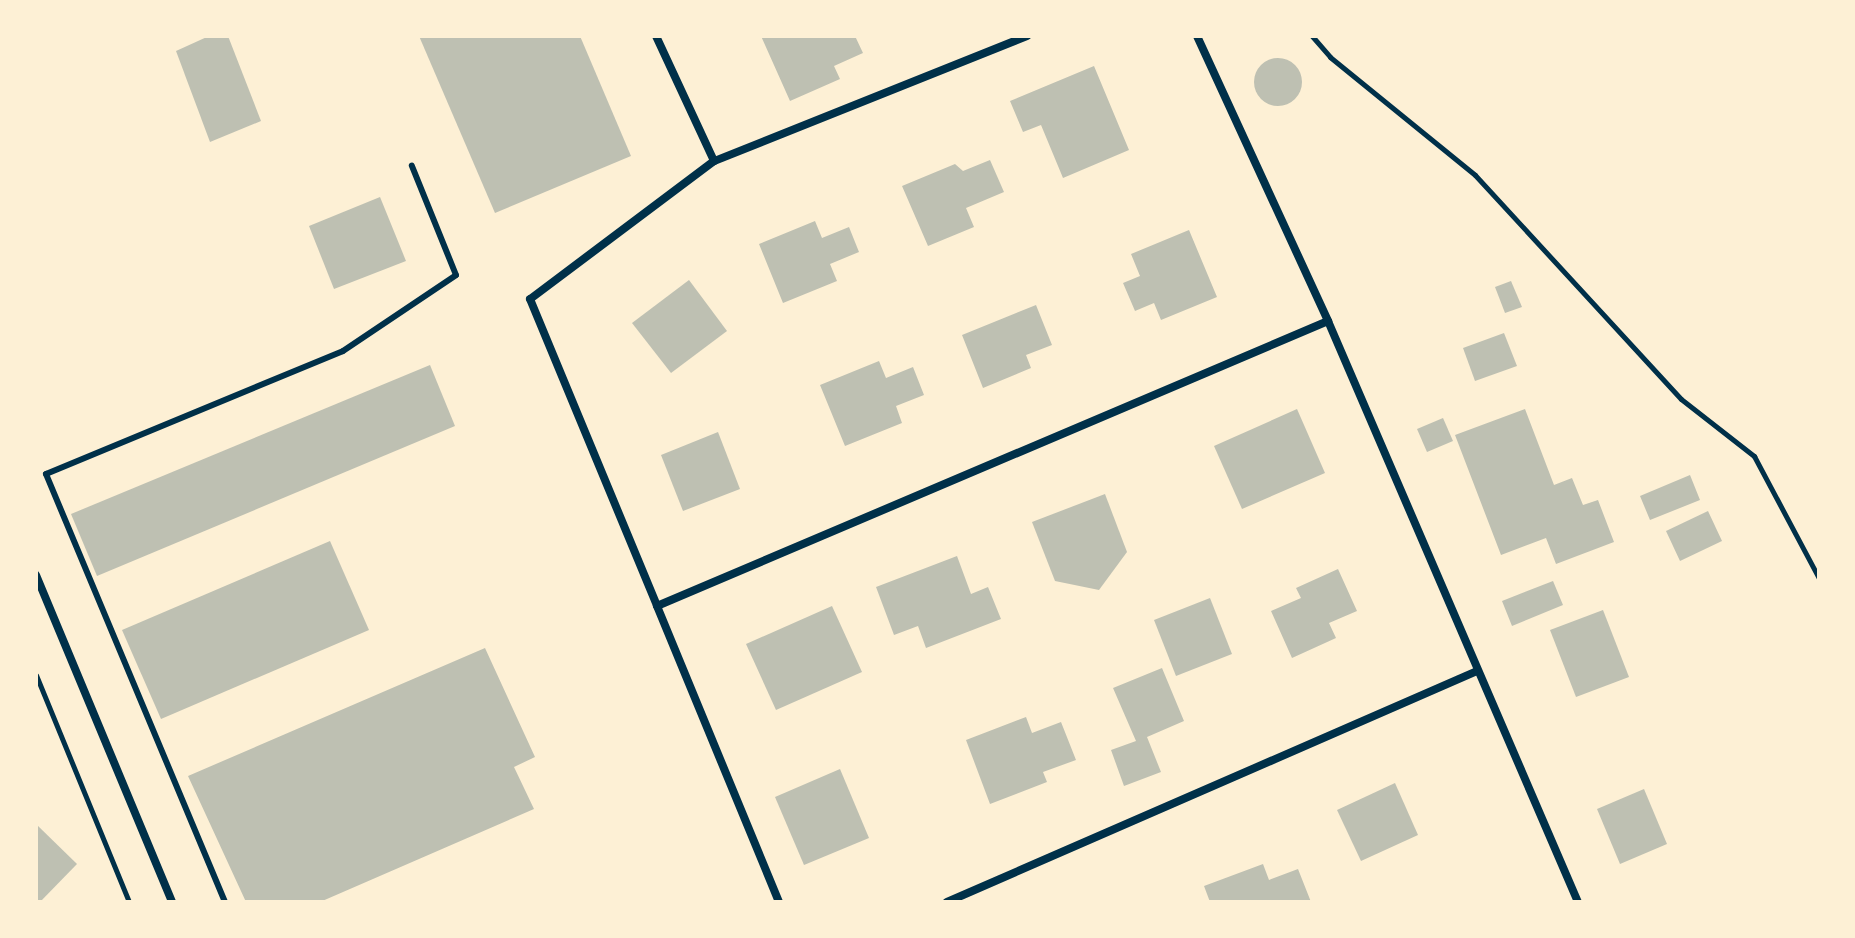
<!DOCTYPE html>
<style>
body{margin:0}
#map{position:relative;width:1855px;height:938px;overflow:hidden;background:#fdf0d5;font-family:Commissioner,sans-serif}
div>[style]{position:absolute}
.building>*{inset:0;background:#bec0b2}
.round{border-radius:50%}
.path>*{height:5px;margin:-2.5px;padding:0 2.5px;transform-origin:2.5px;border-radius:2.5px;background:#003049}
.service>*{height:6px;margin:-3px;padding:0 3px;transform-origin:3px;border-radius:3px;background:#003049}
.minor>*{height:8px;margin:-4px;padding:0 4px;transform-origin:4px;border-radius:4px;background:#003049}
span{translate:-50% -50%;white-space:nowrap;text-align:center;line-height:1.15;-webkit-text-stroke:6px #fdf0d5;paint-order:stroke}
.frame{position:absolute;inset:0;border:38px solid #fdf0d5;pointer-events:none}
</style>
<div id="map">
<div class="building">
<i style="clip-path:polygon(209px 36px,228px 36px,261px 121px,210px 142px,176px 51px)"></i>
<i style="clip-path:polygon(419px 36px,580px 36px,631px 156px,495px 213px)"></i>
<i style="clip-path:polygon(761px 36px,855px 36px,863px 53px,834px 66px,840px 79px,790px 101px)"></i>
<i class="round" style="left:1254px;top:58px;width:48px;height:48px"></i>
<i style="clip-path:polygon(1094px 66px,1129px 150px,1063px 178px,1041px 125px,1023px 132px,1010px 101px)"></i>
<i style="clip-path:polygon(990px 160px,1004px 192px,966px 208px,974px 227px,928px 246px,902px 186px,955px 164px,963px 171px)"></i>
<i style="clip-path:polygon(380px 197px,406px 261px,334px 289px,309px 226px)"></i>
<i style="clip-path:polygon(815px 221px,822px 238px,849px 227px,859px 252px,830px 264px,837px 281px,783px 303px,759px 244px)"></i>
<i style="clip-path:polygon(1189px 230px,1217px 297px,1161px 320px,1154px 303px,1135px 311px,1123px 283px,1140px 276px,1131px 254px)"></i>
<i style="clip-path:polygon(689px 280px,727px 331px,671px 373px,632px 323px)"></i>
<i style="clip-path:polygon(1511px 281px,1522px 307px,1505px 313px,1495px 287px)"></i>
<i style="clip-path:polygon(1036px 305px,1052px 345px,1026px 355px,1031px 368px,983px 388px,962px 335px)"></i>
<i style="clip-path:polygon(1504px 333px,1517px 366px,1475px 381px,1463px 348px)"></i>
<i style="clip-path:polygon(879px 361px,886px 378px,913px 367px,924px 395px,896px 406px,902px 423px,845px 446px,820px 385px)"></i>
<i style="clip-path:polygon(430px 365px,455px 426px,97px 576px,71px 514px)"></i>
<i style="clip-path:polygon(1297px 409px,1325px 473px,1242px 509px,1214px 446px)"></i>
<i style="clip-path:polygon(1525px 409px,1554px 485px,1572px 478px,1583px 505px,1598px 500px,1614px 542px,1556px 564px,1546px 538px,1501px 555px,1455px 435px)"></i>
<i style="clip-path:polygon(1443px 418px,1453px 441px,1427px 452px,1417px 429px)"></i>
<i style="clip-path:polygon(718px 432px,740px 489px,683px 511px,661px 455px)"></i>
<i style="clip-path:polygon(1690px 475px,1700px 500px,1650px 520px,1640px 496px)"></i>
<i style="clip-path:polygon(1105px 494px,1127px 552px,1099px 590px,1055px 581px,1032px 522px)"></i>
<i style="clip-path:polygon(1708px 511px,1722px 541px,1680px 561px,1666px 531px)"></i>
<i style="clip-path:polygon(330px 541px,369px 630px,161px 719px,122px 630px)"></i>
<i style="clip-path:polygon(957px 556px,971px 594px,988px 587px,1001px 619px,926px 648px,918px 626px,894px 635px,876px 587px)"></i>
<i style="clip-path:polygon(1338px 569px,1357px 611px,1329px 623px,1336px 638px,1292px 658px,1271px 611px,1301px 598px,1296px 588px)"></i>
<i style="clip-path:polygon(1553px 581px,1563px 605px,1512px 626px,1502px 601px)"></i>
<i style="clip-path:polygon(1210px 598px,1232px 654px,1176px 676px,1154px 620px)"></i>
<i style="clip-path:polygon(832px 606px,862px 672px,776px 710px,746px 644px)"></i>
<i style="clip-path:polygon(1603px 610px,1629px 677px,1576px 697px,1550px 630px)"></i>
<i style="clip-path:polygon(485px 648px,535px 757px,514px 767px,534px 809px,320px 902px,246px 902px,188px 776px)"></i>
<i style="clip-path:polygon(1162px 668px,1184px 721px,1147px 737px,1161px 772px,1124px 786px,1111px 750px,1136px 741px,1113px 688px)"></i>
<i style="clip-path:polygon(1026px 717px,1032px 733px,1061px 722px,1076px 760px,1043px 772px,1047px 782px,990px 804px,966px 740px)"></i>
<i style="clip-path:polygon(840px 769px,869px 838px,804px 865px,775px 797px)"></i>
<i style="clip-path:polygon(1395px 783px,1418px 835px,1361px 861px,1337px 810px)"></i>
<i style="clip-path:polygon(1644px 789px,1667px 844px,1620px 864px,1597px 809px)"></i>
<i style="clip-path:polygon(36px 824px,77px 864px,40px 902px,36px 902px)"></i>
<i style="clip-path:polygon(1263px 864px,1269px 880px,1298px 869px,1311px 902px,1210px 902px,1204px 886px)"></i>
</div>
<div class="path">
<i style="left:1312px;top:36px;width:28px;rotate:49deg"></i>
<i style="left:1330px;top:57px;width:187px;rotate:39.1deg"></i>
<i style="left:1475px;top:175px;width:304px;rotate:47.4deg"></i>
<i style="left:1681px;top:399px;width:93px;rotate:38deg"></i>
<i style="left:1754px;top:456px;width:138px;rotate:62deg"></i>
<i style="left:36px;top:675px;width:245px;rotate:67.7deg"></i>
</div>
<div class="service">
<i style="left:225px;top:902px;width:464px;rotate:-112.7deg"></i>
<i style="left:46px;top:474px;width:321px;rotate:-22.5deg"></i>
<i style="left:343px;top:351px;width:136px;rotate:-33.9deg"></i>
<i style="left:456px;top:275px;width:118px;rotate:-112deg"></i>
</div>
<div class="minor">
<i style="left:656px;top:36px;width:138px;rotate:65.1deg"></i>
<i style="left:1027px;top:36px;width:337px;rotate:158.2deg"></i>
<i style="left:714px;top:161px;width:230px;rotate:143.1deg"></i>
<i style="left:530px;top:299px;width:332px;rotate:67.5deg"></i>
<i style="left:657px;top:606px;width:729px;rotate:-23.01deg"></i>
<i style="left:1197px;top:36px;width:314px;rotate:65.3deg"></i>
<i style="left:1328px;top:321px;width:633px;rotate:66.72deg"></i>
<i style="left:36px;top:575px;width:354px;rotate:67.4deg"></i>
<i style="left:657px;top:606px;width:320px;rotate:67.6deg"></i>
<i style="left:947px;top:902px;width:576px;rotate:-23.54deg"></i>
</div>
<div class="frame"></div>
</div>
